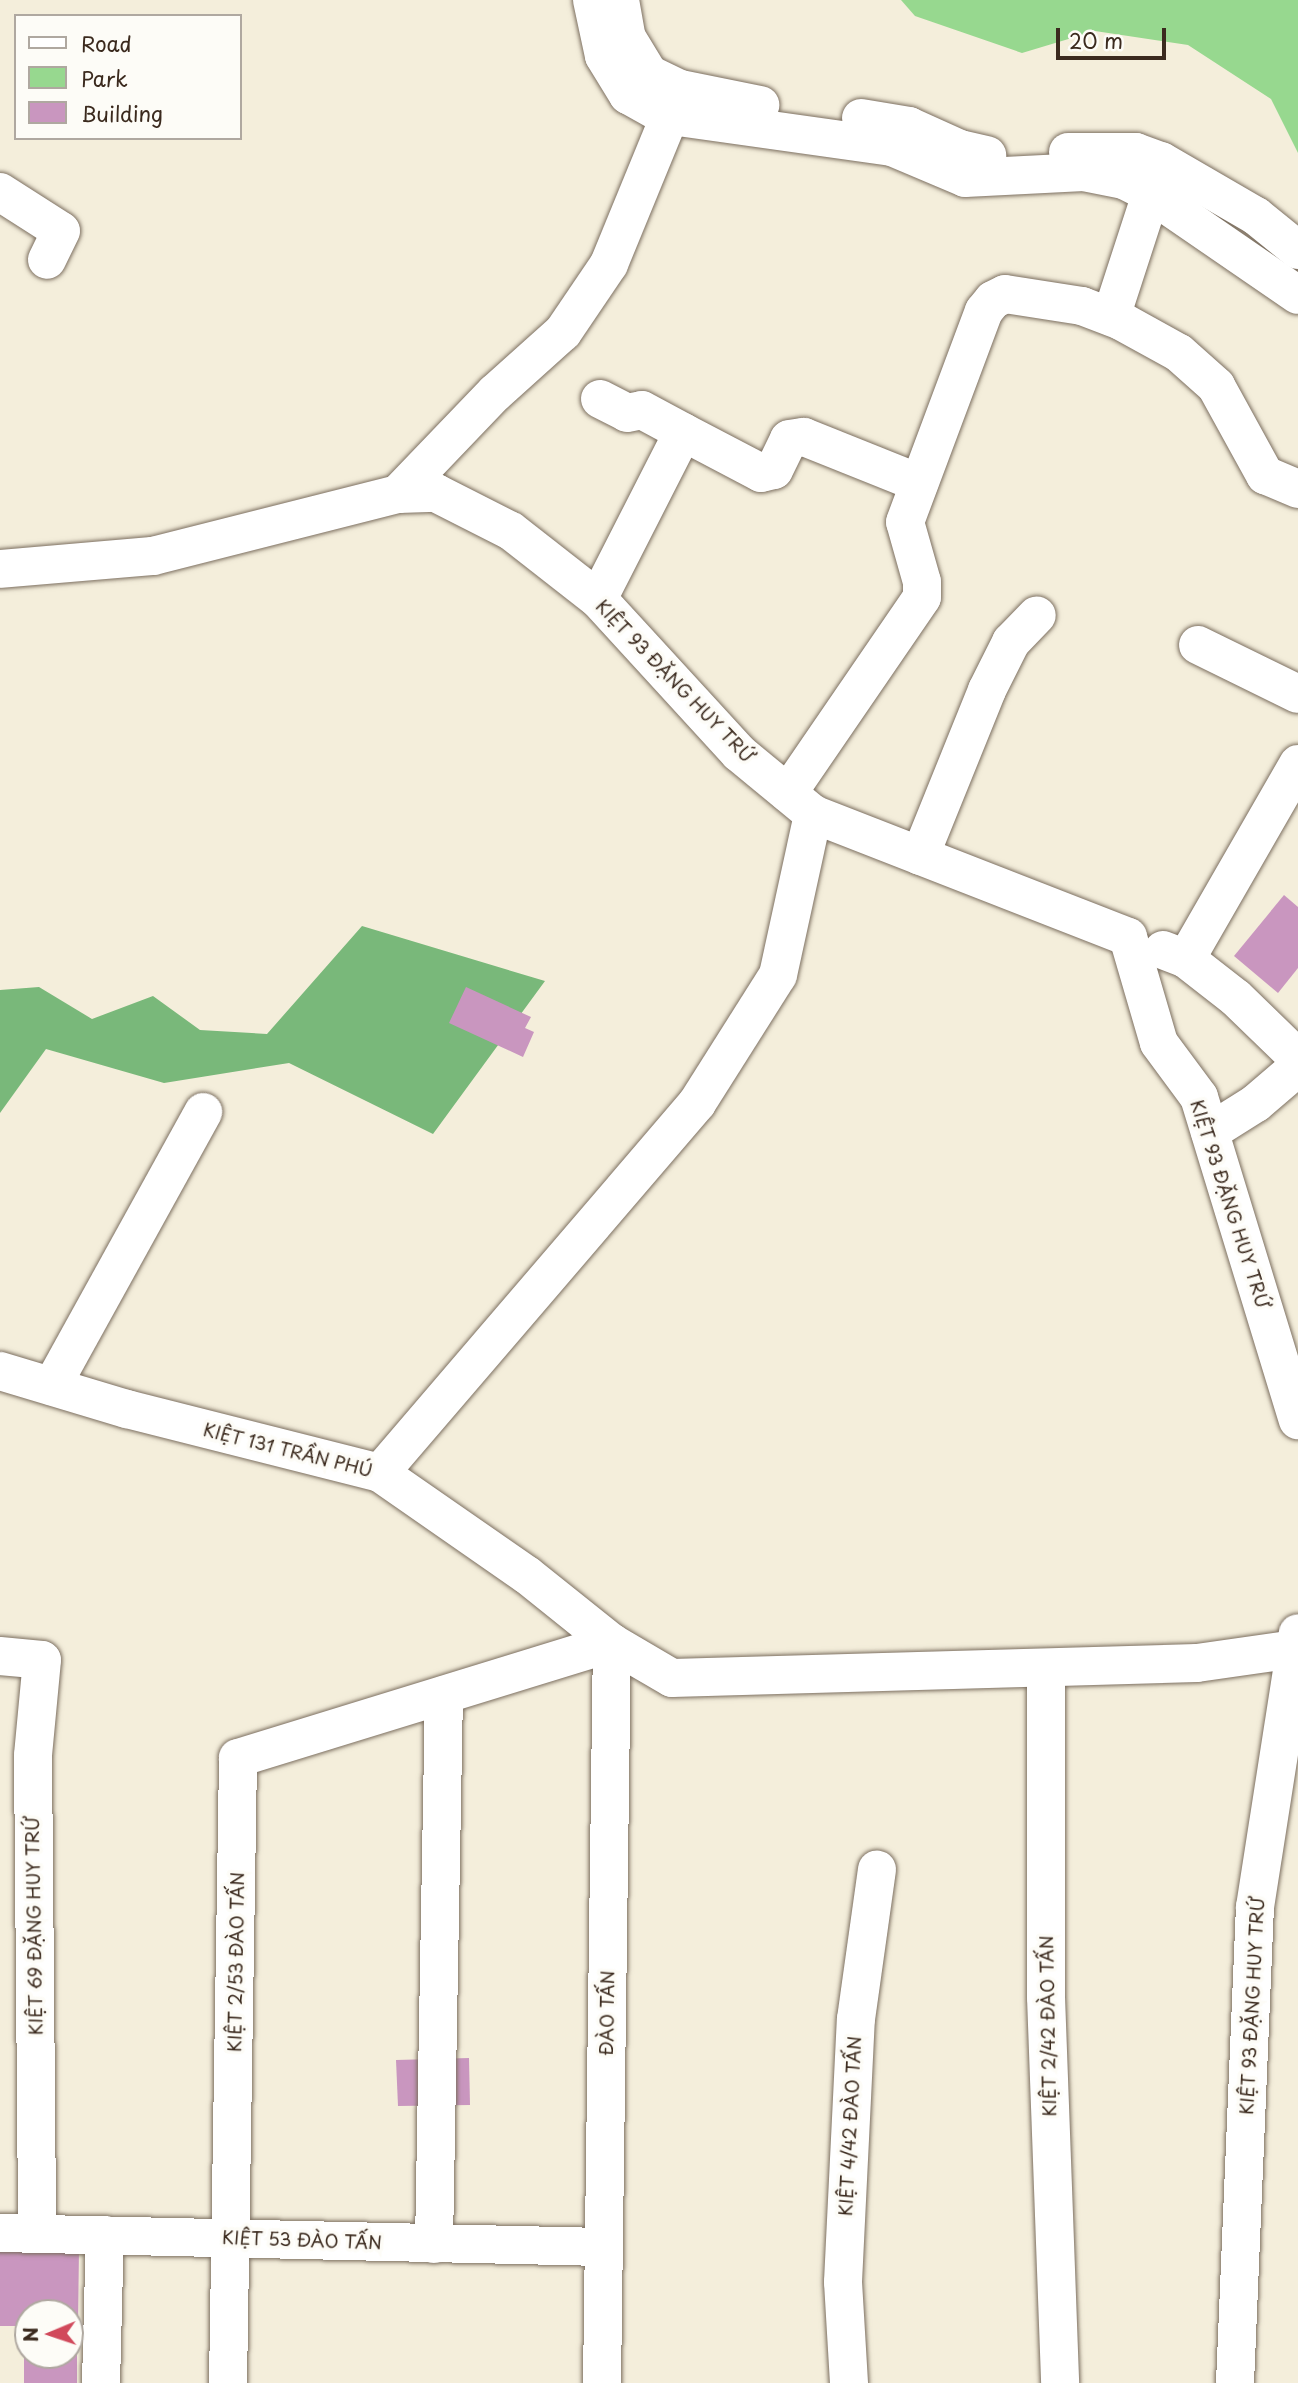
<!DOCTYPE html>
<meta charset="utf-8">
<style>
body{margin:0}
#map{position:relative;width:1298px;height:2383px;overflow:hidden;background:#f4eedb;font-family:"Playpen Sans",sans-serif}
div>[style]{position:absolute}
.green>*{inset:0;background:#97d88f}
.forest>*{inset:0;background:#79b87a}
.building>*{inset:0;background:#c996bf}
.roads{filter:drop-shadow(0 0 2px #7c6f60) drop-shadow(0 0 2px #7c6f60)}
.minor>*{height:38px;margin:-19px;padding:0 19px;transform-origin:19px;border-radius:19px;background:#fff}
span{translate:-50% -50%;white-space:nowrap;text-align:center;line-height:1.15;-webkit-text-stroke:7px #fdfcf7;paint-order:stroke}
.street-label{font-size:18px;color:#3b2a1e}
.legend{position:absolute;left:14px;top:14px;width:228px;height:126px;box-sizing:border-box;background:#fdfcf7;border:2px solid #afa8a0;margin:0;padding:9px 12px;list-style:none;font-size:21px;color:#3b2a1e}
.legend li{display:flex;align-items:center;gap:14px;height:35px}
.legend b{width:35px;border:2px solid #afa8a0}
.north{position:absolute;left:14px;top:2299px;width:70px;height:70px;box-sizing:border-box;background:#fdfcf7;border:2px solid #afa8a0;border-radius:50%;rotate:268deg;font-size:19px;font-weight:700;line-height:28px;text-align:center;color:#3b2a1e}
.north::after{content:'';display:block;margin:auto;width:24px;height:32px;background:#d1495b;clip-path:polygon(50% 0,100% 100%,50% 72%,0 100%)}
.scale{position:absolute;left:1056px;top:28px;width:110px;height:32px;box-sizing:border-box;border:4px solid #3b2a1e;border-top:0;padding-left:9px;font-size:21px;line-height:24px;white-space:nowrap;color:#3b2a1e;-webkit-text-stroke:5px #fdfcf7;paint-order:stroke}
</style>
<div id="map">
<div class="green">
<i style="clip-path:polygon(901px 0,1298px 0,1298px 153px,1271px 99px,1188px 45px,1095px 31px,1022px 53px,915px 16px)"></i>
</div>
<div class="forest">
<i style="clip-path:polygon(362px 926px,545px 981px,433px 1134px,289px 1063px,164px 1083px,46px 1049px,0 1113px,0 990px,39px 987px,92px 1019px,153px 996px,200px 1030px,267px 1034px)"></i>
</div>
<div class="building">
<i style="clip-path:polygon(1284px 895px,1298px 907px,1298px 968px,1278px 993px,1234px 956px)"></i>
<i style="clip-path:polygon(466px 987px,531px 1017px,525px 1028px,534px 1032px,523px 1057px,449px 1023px)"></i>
<i style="clip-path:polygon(469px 2058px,470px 2105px,398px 2106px,396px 2060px)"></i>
<i style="clip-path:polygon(0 2249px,79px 2249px,78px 2326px,70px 2326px,70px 2313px,28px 2313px,28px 2326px,0 2326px)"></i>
<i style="clip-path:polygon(24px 2345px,28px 2355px,70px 2355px,70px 2345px,77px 2345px,77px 2383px,24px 2383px)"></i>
</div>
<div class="roads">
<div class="minor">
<i style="left:592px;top:0;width:57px;rotate:77.9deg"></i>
<i style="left:604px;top:56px;width:46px;rotate:58.4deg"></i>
<i style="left:628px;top:95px;width:41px;rotate:29.1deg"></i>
<i style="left:664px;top:115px;width:230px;rotate:8deg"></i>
<i style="left:892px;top:147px;width:79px;rotate:23deg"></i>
<i style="left:965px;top:178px;width:119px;rotate:-2.9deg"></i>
<i style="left:1084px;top:172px;width:41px;rotate:11.3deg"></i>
<i style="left:1124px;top:180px;width:30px;rotate:27deg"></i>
<i style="left:1151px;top:194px;width:129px;rotate:108deg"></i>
<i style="left:620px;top:0;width:39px;rotate:80deg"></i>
<i style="left:627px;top:38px;width:42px;rotate:58.6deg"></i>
<i style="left:649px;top:74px;width:34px;rotate:26deg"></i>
<i style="left:680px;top:89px;width:82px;rotate:11.3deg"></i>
<i style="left:861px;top:118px;width:49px;rotate:9.5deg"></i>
<i style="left:909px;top:126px;width:56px;rotate:24.3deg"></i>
<i style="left:960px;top:149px;width:28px;rotate:13deg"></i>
<i style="left:1068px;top:152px;width:68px"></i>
<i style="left:1136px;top:152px;width:27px;rotate:20deg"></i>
<i style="left:1161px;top:161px;width:110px;rotate:30.1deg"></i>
<i style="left:1256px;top:216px;width:54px;rotate:39deg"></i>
<i style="left:1159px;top:169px;width:26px;rotate:108deg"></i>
<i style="left:1151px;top:194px;width:178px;rotate:34.5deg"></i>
<i style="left:0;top:192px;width:72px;rotate:32.6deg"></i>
<i style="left:61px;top:231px;width:32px;rotate:116deg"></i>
<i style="left:600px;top:399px;width:30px;rotate:27deg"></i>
<i style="left:627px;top:413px;width:15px;rotate:-11deg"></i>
<i style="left:642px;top:410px;width:47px;rotate:28.2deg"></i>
<i style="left:398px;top:494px;width:140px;rotate:-46.2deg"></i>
<i style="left:495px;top:393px;width:91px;rotate:-41.9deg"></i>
<i style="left:563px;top:332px;width:82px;rotate:-55.9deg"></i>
<i style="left:609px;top:264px;width:185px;rotate:-67.7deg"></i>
<i style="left:0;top:569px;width:154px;rotate:-4.9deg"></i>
<i style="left:153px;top:556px;width:253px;rotate:-14.2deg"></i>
<i style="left:398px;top:494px;width:38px;rotate:-2deg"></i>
<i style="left:436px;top:493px;width:84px;rotate:26.9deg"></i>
<i style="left:511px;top:531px;width:110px;rotate:38deg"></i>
<i style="left:598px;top:599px;width:209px;rotate:47.5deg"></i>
<i style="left:739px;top:753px;width:96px;rotate:39.5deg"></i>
<i style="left:813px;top:814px;width:338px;rotate:21.3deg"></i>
<i style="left:1128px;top:937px;width:110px;rotate:73.7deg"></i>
<i style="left:1159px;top:1043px;width:67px;rotate:53.5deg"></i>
<i style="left:1199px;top:1097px;width:338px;rotate:73deg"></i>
<i style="left:598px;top:599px;width:187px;rotate:-63deg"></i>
<i style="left:683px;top:432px;width:88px;rotate:27.7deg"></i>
<i style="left:761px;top:473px;width:13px;rotate:-13deg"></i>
<i style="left:774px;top:470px;width:34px;rotate:-64deg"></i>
<i style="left:789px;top:439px;width:15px;rotate:-8deg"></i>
<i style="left:804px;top:437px;width:124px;rotate:21.8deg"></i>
<i style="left:1198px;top:645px;width:111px;rotate:26.1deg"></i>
<i style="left:788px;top:793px;width:237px;rotate:-55.6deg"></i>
<i style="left:922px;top:597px;width:15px;rotate:-90deg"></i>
<i style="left:922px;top:582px;width:62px;rotate:-105.8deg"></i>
<i style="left:905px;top:522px;width:225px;rotate:-69.5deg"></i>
<i style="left:984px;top:311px;width:14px;rotate:-51deg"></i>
<i style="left:993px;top:300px;width:13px;rotate:-27deg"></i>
<i style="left:1005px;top:294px;width:78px;rotate:8.9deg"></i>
<i style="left:1082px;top:306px;width:42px;rotate:21deg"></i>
<i style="left:1121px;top:321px;width:66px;rotate:28.9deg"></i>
<i style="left:1179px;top:353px;width:50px;rotate:41.7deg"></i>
<i style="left:1216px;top:386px;width:102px;rotate:61.2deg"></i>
<i style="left:1265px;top:475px;width:36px;rotate:23deg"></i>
<i style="left:920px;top:856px;width:179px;rotate:-68deg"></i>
<i style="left:987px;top:690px;width:54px;rotate:-63.4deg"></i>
<i style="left:1011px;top:642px;width:37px;rotate:-46deg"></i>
<i style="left:1163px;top:950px;width:25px;rotate:21deg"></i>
<i style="left:1186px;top:959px;width:63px;rotate:38deg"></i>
<i style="left:1236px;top:998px;width:86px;rotate:44.1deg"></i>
<i style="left:1186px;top:959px;width:225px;rotate:-60.1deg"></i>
<i style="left:1210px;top:1132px;width:54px;rotate:-32.2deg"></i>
<i style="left:1256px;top:1103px;width:55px;rotate:-40.6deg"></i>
<i style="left:0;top:1371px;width:133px;rotate:16.7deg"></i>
<i style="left:127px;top:1409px;width:261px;rotate:14.2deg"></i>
<i style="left:380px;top:1473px;width:179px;rotate:34.8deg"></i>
<i style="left:527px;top:1575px;width:109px;rotate:38.7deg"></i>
<i style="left:612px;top:1643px;width:69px;rotate:30.3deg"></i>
<i style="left:672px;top:1678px;width:525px;rotate:-1.64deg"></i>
<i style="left:1197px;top:1663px;width:99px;rotate:-8.1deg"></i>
<i style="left:52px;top:1386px;width:313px;rotate:-61.1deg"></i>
<i style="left:380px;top:1473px;width:487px;rotate:-49.4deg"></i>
<i style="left:697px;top:1103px;width:151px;rotate:-57.7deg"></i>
<i style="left:778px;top:975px;width:165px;rotate:-77.7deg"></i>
<i style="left:0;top:1656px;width:42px;rotate:5.4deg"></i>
<i style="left:42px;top:1660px;width:95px;rotate:95.4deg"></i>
<i style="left:33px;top:1755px;width:479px;rotate:89.5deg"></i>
<i style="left:1046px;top:1669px;width:328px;rotate:90deg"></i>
<i style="left:1046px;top:1997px;width:386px;rotate:87.9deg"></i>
<i style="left:0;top:2233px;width:604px;rotate:1.33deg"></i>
<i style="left:434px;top:2244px;width:549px;rotate:-88.96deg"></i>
<i style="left:101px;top:2383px;width:148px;rotate:-88.5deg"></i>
<i style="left:228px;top:2383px;width:625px;rotate:-89.08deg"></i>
<i style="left:238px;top:1758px;width:391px;rotate:-17.1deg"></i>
<i style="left:602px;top:2383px;width:740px;rotate:-89.23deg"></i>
<i style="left:849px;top:2383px;width:101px;rotate:-93.4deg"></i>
<i style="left:843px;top:2282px;width:263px;rotate:-87.2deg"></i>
<i style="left:856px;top:2019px;width:151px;rotate:-82deg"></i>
<i style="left:1235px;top:2383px;width:476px;rotate:-87.6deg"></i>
<i style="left:1255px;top:1907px;width:277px;rotate:-81.1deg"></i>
</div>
</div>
<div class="street-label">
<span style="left:675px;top:681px;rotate:46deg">KIỆT 93 ĐẶNG HUY TRỨ</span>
<span style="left:1230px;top:1204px;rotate:72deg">KIỆT 93 ĐẶNG HUY TRỨ</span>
<span style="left:288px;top:1450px;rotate:14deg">KIỆT 131 TRẦN PHÚ</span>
<span style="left:34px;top:1926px;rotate:-91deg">KIỆT 69 ĐẶNG HUY TRỨ</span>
<span style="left:236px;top:1962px;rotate:-89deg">KIỆT 2/53 ĐÀO TẤN</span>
<span style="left:1252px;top:2006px;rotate:-87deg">KIỆT 93 ĐẶNG HUY TRỨ</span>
<span style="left:607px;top:2013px;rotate:-89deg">ĐÀO TẤN</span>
<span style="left:1048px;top:2026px;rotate:-91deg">KIỆT 2/42 ĐÀO TẤN</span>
<span style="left:850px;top:2126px;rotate:-87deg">KIỆT 4/42 ĐÀO TẤN</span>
<span style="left:302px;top:2240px;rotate:2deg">KIỆT 53 ĐÀO TẤN</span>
</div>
<ul class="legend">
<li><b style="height:9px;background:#fff"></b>Road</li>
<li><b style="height:19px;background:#97d88f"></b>Park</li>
<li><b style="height:19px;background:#c996bf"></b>Building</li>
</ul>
<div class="north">N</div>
<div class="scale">20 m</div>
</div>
